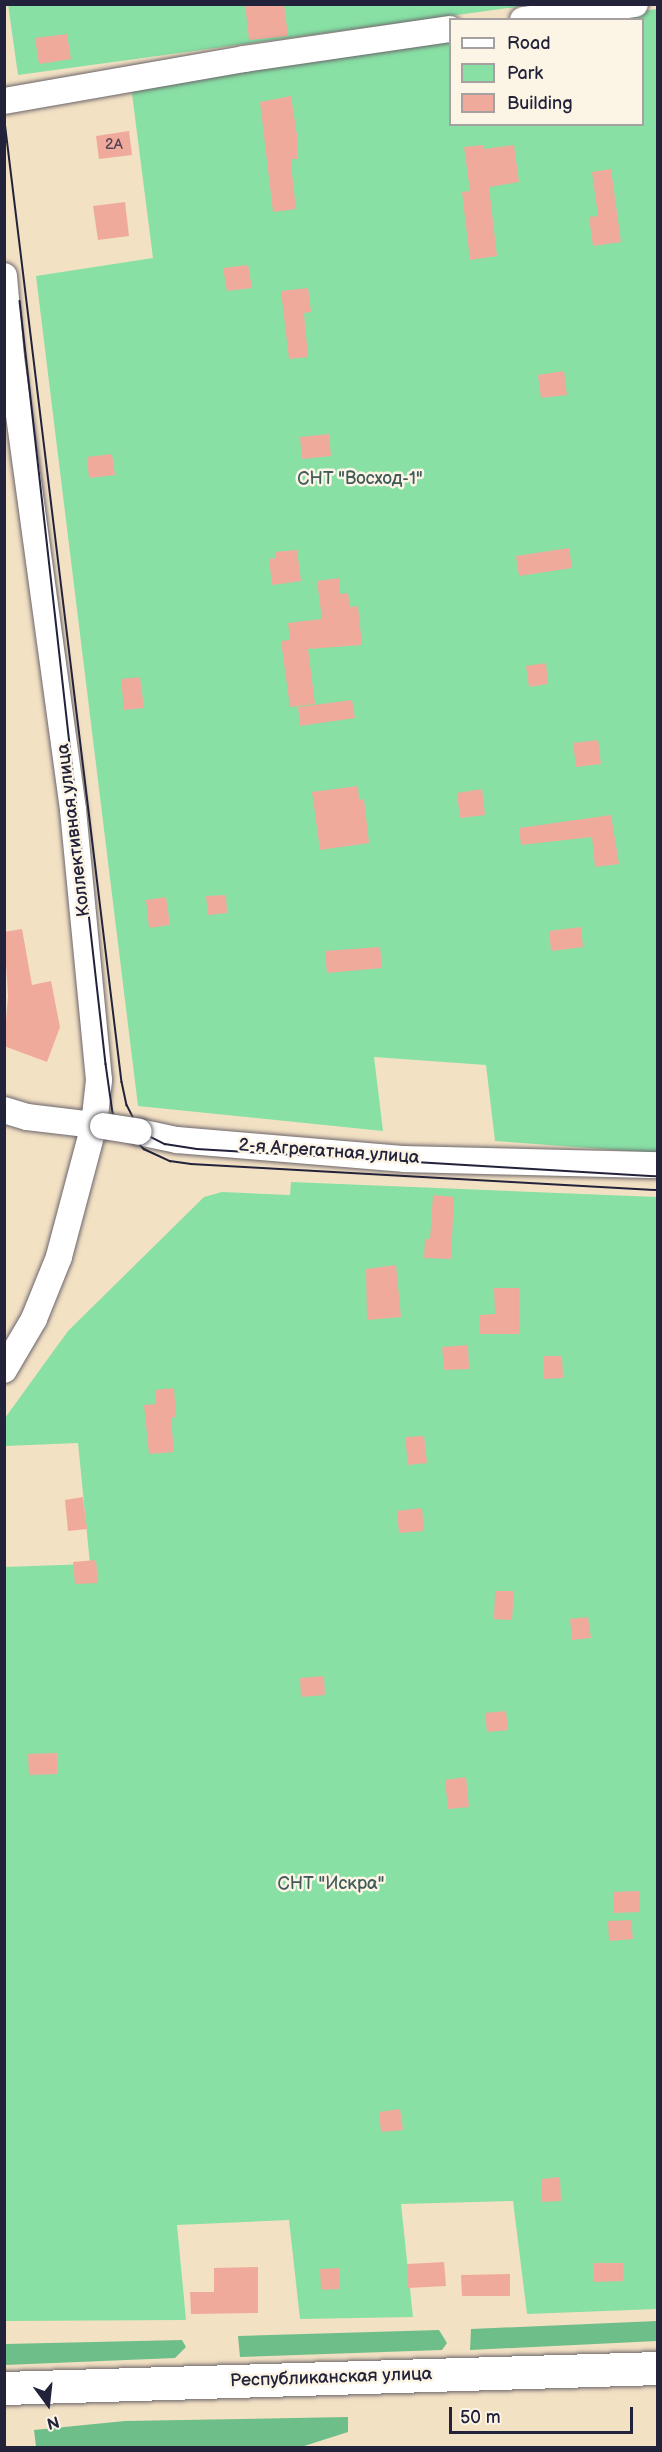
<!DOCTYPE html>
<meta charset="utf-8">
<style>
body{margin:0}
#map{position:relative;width:662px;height:2452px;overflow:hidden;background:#f3e1c4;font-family:"Balsamiq Sans",sans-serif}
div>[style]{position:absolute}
.green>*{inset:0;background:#88e0a5}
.forest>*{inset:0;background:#6ebe8a}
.building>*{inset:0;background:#f0aa9c}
.roads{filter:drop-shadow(0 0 2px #6b656b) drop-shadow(0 0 2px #6b656b)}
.minor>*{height:26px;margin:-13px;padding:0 13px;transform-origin:13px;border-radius:13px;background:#fff}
.secondary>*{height:33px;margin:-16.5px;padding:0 16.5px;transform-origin:16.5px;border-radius:16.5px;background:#fff}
.tram>*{height:1.5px;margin:-0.75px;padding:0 0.75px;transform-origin:0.75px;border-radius:0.75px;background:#22223b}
.bridges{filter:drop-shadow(0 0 2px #6b656b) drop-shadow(0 0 2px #6b656b)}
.minor-bridge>*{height:26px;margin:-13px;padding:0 13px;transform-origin:13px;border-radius:13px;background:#fff}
span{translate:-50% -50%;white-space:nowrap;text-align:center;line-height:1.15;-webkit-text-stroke:5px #fcf5e5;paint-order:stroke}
.number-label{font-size:15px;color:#564453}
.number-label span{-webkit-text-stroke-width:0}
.park-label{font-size:18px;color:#415b5b}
.street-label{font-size:18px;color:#22223b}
.frame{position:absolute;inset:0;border:6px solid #22223b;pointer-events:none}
.legend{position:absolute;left:449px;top:18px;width:195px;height:108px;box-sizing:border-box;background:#fcf5e5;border:2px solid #a5a1a1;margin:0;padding:8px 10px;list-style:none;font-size:18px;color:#22223b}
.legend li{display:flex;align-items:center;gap:12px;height:30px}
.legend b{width:30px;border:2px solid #a5a1a1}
.north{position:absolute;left:18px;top:2374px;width:60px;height:60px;-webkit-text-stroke:4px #fcf5e5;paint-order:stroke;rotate:165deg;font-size:16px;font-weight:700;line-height:24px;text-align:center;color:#22223b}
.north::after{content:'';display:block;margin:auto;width:21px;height:27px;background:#22223b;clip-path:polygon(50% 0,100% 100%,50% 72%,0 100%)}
.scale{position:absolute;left:449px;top:2407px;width:184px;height:27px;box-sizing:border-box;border:3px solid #22223b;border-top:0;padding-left:8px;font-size:18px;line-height:21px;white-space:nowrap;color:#22223b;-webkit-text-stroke:4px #fcf5e5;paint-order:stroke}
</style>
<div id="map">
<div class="green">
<i style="clip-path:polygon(8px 4px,531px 5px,18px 75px)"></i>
<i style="clip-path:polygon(657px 9px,657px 1153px,495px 1141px,486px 1065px,374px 1057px,383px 1131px,138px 1106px,36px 276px,153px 258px,131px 86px,450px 39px,450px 124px,642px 124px,642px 20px,588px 19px)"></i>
<i style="clip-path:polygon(291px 1182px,657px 1197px,657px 2309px,527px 2314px,513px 2201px,401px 2204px,413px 2317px,300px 2319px,289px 2220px,177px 2225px,186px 2320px,5px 2321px,4px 1567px,90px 1564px,78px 1443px,5px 1446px,5px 1418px,68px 1331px,204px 1197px,222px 1192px,290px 1195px)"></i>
</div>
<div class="forest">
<i style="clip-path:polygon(657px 2321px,657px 2341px,470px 2350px,471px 2329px)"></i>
<i style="clip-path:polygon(439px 2330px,447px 2343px,442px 2350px,240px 2357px,238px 2336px)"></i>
<i style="clip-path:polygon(182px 2340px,186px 2347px,175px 2358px,5px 2365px,5px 2344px)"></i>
<i style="clip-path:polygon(348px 2417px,348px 2432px,298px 2448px,36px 2447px,34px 2430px,125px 2421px)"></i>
</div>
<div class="building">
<i style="clip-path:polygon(245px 4px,284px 4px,288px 36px,249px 40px)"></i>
<i style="clip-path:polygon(67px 34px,71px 59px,39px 64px,35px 38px)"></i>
<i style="clip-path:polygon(291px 96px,297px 135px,297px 159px,292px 159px,291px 164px,296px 209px,273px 212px,260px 102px)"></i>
<i style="clip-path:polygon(129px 131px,132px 155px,99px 159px,96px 136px)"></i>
<i style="clip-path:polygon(483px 145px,484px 149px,514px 145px,519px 182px,489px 187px,497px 256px,470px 260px,462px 192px,470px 191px,464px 147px)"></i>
<i style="clip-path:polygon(611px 169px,621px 242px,593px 246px,589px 217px,598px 216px,592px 172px)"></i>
<i style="clip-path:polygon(125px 202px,129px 236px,98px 240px,93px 206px)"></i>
<i style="clip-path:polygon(248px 265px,252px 288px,227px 291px,223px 268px)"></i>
<i style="clip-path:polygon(308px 288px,311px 312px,304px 313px,308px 357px,289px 359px,281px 291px)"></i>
<i style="clip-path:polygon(564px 371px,567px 395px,541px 398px,538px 375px)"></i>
<i style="clip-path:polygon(329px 434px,331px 456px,302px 459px,300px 437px)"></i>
<i style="clip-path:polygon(112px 454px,115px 475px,89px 478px,87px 457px)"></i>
<i style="clip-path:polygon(569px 548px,572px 568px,519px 576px,516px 556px)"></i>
<i style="clip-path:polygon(297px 550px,301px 581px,272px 585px,269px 559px,276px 558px,275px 552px)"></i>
<i style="clip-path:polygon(339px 578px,340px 594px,348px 593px,350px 607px,358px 606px,362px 645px,308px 649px,315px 704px,290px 707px,281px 641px,290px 640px,288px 623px,322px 619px,317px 581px)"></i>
<i style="clip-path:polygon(546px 663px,548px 684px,529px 687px,526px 666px)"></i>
<i style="clip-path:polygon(140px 677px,144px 708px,124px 710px,121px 679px)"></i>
<i style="clip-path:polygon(352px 700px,355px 718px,300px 726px,298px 707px)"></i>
<i style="clip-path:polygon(598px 740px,601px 764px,576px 767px,573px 743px)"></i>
<i style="clip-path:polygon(358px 786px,359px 800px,364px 799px,369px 843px,320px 850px,312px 792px)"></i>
<i style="clip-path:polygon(482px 789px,485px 815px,460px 818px,457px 793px)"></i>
<i style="clip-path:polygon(611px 815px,619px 864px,595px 867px,592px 837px,521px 845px,519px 828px)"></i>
<i style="clip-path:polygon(226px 895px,227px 913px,208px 915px,206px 896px)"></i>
<i style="clip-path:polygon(166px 897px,170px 925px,149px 928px,146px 900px)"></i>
<i style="clip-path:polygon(581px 927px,583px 947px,551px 951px,549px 931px)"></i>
<i style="clip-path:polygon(22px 929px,32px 985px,51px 981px,60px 1027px,47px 1062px,4px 1046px,8px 996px,4px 932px)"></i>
<i style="clip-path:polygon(380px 947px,382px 968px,327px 973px,325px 951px)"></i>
<i style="clip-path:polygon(433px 1195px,454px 1197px,451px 1259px,424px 1258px,425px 1239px,430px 1239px)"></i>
<i style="clip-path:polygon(396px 1265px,401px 1317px,367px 1320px,366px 1269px)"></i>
<i style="clip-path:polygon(494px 1288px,519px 1288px,519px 1334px,480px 1334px,480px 1315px,495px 1314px)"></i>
<i style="clip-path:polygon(468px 1345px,469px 1369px,444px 1370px,442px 1347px)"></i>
<i style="clip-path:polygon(544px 1356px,562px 1356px,563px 1378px,544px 1379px)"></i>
<i style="clip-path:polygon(174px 1388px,176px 1417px,171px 1418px,174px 1452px,149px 1454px,144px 1405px,156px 1404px,155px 1390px)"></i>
<i style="clip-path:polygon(424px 1436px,427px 1463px,408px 1465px,405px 1437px)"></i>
<i style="clip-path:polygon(83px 1497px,87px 1529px,68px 1531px,65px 1500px)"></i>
<i style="clip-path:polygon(422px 1508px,424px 1531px,399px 1533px,397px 1511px)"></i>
<i style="clip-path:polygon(96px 1560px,98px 1583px,75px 1584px,73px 1562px)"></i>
<i style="clip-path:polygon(495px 1591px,514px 1591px,512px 1620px,494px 1619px)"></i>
<i style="clip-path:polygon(588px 1617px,591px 1638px,572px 1640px,570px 1619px)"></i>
<i style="clip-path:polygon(324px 1676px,325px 1695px,301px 1697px,300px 1678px)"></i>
<i style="clip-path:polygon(506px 1711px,508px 1730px,487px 1732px,485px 1713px)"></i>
<i style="clip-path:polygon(57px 1753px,57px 1774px,29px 1775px,28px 1754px)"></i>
<i style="clip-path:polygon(466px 1777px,469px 1807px,448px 1809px,445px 1780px)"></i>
<i style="clip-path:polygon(639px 1891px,640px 1912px,614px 1913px,613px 1892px)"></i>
<i style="clip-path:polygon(631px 1920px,633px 1939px,609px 1941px,608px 1921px)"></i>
<i style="clip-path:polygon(400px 2109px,403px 2130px,381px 2132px,379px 2112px)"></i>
<i style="clip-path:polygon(560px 2177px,561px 2201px,542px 2202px,541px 2179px)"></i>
<i style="clip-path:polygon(444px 2262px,446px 2286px,408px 2288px,407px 2264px)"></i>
<i style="clip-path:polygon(594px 2263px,623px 2263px,623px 2281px,594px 2282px)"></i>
<i style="clip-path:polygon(258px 2267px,258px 2313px,191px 2314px,190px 2292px,214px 2292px,214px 2268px)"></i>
<i style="clip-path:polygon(339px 2268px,340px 2289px,321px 2290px,320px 2269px)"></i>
<i style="clip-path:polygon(510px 2274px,510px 2296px,462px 2296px,461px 2275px)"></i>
</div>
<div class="roads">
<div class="minor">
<i style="left:523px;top:20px;width:113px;rotate:-8.1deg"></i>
<i style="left:4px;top:101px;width:244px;rotate:-9.9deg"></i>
<i style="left:244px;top:59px;width:208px;rotate:-8.3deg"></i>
<i style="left:4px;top:276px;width:81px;rotate:85.1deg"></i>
<i style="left:11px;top:357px;width:457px;rotate:82.2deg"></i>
<i style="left:73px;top:810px;width:271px;rotate:84.5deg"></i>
<i style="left:99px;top:1080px;width:45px;rotate:96.3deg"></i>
<i style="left:94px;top:1125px;width:137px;rotate:104.9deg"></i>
<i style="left:59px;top:1257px;width:67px;rotate:112deg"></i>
<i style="left:34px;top:1319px;width:59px;rotate:120.5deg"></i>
<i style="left:4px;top:1110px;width:24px;rotate:17deg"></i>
<i style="left:27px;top:1117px;width:77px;rotate:6.8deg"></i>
<i style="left:139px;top:1132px;width:39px;rotate:12deg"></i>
<i style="left:177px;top:1140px;width:229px;rotate:4.8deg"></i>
<i style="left:405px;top:1159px;width:253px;rotate:1.4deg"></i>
</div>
<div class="secondary">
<i style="left:4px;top:2388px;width:654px;rotate:-1.75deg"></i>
</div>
</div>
<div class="tram">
<i style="left:4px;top:113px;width:976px;rotate:83.06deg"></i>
<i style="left:122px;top:1082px;width:24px;rotate:78deg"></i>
<i style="left:127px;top:1105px;width:30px;rotate:63deg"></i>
<i style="left:141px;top:1132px;width:27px;rotate:27deg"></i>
<i style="left:165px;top:1144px;width:32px;rotate:9deg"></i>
<i style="left:197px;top:1149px;width:462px;rotate:3.4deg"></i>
<i style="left:20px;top:301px;width:768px;rotate:83.57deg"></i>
<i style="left:106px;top:1064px;width:49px;rotate:81.9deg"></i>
<i style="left:113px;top:1113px;width:14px;rotate:60deg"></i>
<i style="left:120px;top:1125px;width:34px;rotate:45deg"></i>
<i style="left:144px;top:1149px;width:29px;rotate:25deg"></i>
<i style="left:170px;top:1161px;width:21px;rotate:8deg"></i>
<i style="left:191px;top:1164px;width:468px;rotate:3.2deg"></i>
</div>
<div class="bridges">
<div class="minor-bridge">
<i style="left:103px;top:1126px;width:36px;rotate:9deg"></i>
</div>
</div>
<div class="number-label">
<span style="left:114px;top:145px">2А</span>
</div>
<div class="park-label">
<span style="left:360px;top:479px">СНТ "Восход-1"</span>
<span style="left:331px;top:1884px">СНТ "Искра"</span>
</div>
<div class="street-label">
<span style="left:74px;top:830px;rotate:-97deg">Коллективная улица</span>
<span style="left:329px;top:1152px;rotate:4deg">2-я Агрегатная улица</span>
<span style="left:331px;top:2378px;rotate:-2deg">Республиканская улица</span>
</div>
<div class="frame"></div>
<ul class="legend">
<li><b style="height:8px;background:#fff"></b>Road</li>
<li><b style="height:16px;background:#88e0a5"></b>Park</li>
<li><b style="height:16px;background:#f0aa9c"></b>Building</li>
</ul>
<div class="north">N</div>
<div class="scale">50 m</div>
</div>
